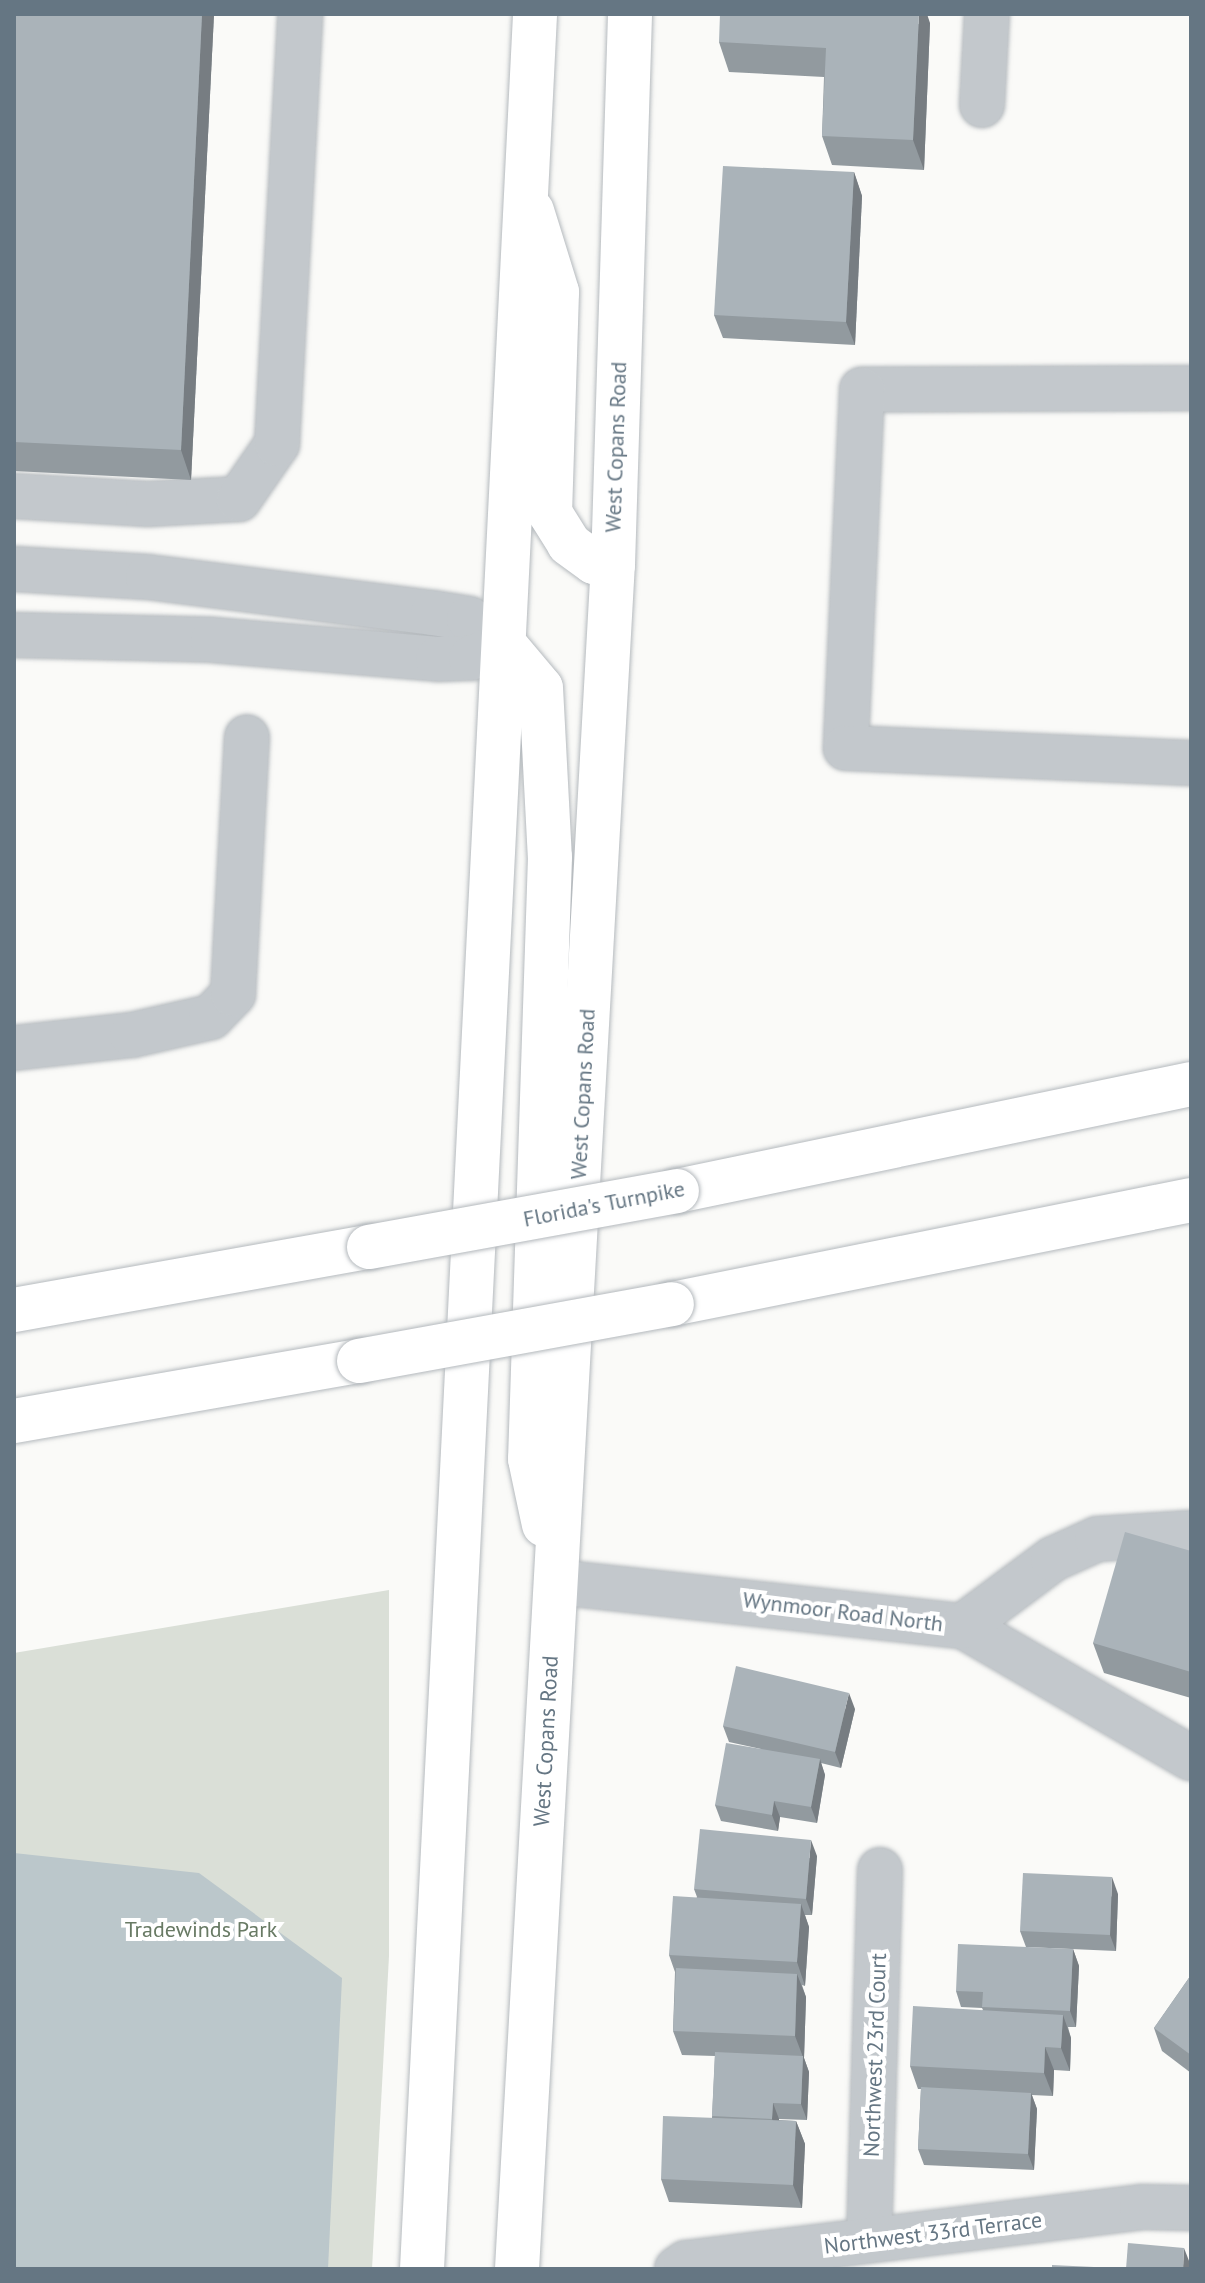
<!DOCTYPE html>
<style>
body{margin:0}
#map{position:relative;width:1205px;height:2283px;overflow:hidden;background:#fafaf8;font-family:"PT Sans",sans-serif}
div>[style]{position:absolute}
.green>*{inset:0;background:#dadfd7}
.water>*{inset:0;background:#bbc7cb}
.roads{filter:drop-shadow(0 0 2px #b5babe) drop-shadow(0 0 2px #b5babe)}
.minor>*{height:44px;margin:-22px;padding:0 22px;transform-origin:22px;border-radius:22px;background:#c3c8cc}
.major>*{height:44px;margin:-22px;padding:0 22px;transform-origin:22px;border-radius:22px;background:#fff}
.highway>*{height:44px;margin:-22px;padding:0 22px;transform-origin:22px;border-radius:22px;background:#fff}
.bridges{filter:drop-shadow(0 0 2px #b4b9bd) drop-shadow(0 0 2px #b4b9bd)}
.highway-bridge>*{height:44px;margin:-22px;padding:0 22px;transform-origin:22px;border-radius:22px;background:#fff}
.wall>*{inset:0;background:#929a9f}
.shaded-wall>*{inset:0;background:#777d82}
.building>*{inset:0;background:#aab3b9}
span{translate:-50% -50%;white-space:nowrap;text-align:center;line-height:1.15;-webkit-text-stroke:8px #fff;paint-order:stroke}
.street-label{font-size:22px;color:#657683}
.park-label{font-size:22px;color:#687a64}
.frame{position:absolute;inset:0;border:16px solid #657683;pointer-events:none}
</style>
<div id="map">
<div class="green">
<i style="clip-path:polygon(389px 1590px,389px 1956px,372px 2269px,14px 2269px,14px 1653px)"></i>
</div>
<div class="water">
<i style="clip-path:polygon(14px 1853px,199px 1873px,342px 1978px,328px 2269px,14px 2269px)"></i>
</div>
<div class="roads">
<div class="minor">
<i style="left:982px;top:105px;width:91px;rotate:-86.9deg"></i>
<i style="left:1191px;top:388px;width:329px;rotate:179.7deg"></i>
<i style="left:862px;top:390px;width:358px;rotate:92.6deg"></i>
<i style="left:846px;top:748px;width:345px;rotate:2.5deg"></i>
<i style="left:14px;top:496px;width:134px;rotate:3.4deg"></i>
<i style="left:148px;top:504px;width:91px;rotate:-3.1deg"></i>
<i style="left:239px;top:499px;width:67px;rotate:-55.4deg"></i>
<i style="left:277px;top:444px;width:431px;rotate:-86.9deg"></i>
<i style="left:14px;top:569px;width:134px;rotate:3.4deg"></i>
<i style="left:148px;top:577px;width:287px;rotate:7.2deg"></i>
<i style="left:433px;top:613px;width:36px;rotate:9deg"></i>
<i style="left:469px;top:619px;width:43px;rotate:35.5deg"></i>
<i style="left:14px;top:635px;width:199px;rotate:1.4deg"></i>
<i style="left:213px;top:640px;width:226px;rotate:4.8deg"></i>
<i style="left:438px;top:659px;width:33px;rotate:-2deg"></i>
<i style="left:471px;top:658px;width:36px;rotate:-23deg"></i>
<i style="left:14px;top:1048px;width:119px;rotate:-6.3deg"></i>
<i style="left:132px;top:1035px;width:81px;rotate:-12.8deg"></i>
<i style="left:211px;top:1017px;width:32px;rotate:-46deg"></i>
<i style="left:233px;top:994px;width:257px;rotate:-86.9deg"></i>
<i style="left:556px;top:1582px;width:409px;rotate:6.2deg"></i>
<i style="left:963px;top:1626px;width:263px;rotate:30.1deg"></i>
<i style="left:963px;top:1626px;width:112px;rotate:-36.7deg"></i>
<i style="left:1053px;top:1559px;width:48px;rotate:-24.4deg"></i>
<i style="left:1097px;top:1539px;width:94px;rotate:-3.7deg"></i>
<i style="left:869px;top:2240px;width:370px;rotate:-88.3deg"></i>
<i style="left:677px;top:2269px;width:11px;rotate:-34deg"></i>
<i style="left:686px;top:2263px;width:459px;rotate:-7deg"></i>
<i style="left:1142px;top:2207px;width:49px;rotate:1.2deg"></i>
</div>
<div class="major">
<i style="left:532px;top:211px;width:85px;rotate:72.8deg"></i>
<i style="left:557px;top:292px;width:221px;rotate:91.8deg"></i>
<i style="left:550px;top:513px;width:36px;rotate:58deg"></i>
<i style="left:569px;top:544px;width:31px;rotate:36deg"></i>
<i style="left:594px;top:562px;width:19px;rotate:9deg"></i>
<i style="left:504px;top:644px;width:57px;rotate:49.9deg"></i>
<i style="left:541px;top:688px;width:169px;rotate:87deg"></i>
<i style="left:550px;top:857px;width:602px;rotate:91.9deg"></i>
<i style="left:530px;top:1459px;width:67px;rotate:78deg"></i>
<i style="left:422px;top:2269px;width:2258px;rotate:-87.13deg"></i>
<i style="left:517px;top:2269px;width:1707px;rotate:-86.78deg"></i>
<i style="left:613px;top:565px;width:551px;rotate:-88.23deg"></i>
</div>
<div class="highway">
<i style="left:677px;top:1191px;width:525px;rotate:-11.76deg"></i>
<i style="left:672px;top:1304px;width:529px;rotate:-11.33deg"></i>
<i style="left:14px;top:1310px;width:361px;rotate:-10.1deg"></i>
<i style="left:14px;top:1421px;width:350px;rotate:-9.9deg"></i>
</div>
</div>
<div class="bridges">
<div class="highway-bridge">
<i style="left:369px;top:1247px;width:313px;rotate:-10.3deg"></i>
<i style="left:359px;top:1361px;width:318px;rotate:-10.3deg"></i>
</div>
</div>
<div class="wall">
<i style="clip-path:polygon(14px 14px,214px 14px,191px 480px,14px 471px)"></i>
<i style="clip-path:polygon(930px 23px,924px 170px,832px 165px,822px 136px,824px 77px,729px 72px,719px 42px)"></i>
<i style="clip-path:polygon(854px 172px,862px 196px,855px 345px,723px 338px,714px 315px)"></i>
<i style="clip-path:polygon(1191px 1551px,1191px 1698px,1104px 1673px,1093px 1643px)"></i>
<i style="clip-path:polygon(855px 1709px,841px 1768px,821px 1763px,825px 1775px,817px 1823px,780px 1817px,778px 1831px,721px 1821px,715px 1805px,761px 1749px,729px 1742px,723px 1726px)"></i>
<i style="clip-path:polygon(817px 1856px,812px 1915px,805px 1915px,809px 1927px,805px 1986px,802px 1985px,806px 1997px,804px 2058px,809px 2072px,807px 2120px,779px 2119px,779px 2120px,796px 2121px,805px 2144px,802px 2208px,669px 2202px,661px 2179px,712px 2118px,715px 2056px,682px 2055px,673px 2031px,675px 1972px,669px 1955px,697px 1897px,694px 1889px)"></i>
<i style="clip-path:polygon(1118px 1894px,1116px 1951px,1026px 1947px,1020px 1931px)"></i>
<i style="clip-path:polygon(1073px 1949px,1079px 1966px,1076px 2027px,1068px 2027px,1071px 2038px,1070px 2071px,1054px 2070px,1053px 2096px,1032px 2095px,1037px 2109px,1034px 2170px,924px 2165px,918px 2149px,921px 2089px,918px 2089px,910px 2066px,983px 2010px,982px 2008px,961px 2007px,956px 1991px)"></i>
<i style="clip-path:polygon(1191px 1975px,1191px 2073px,1162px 2051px,1154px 2028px)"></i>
</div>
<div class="shaded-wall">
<i style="clip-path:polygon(202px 14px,214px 14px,191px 480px,181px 450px)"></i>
<i style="clip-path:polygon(919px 14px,927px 14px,930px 23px,924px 170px,913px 140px)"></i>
<i style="clip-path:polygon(854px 172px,862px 196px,855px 345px,846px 322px)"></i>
<i style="clip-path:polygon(849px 1693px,855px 1709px,841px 1768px,835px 1752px)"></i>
<i style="clip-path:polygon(820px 1759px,825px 1775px,817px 1823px,811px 1807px)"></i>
<i style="clip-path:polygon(774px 1801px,780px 1817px,778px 1831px,772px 1815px)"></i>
<i style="clip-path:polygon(811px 1840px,817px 1856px,812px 1915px,806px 1899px)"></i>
<i style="clip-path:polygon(1112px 1877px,1118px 1894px,1116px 1951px,1110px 1935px)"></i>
<i style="clip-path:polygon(801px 1904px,809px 1927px,805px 1986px,797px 1962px)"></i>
<i style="clip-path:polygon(1073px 1949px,1079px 1966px,1076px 2027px,1070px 2011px)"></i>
<i style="clip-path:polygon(797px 1974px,806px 1997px,804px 2058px,809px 2072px,807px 2120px,801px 2104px,803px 2057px,795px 2036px)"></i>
<i style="clip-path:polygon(1063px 2015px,1071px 2038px,1070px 2071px,1061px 2048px)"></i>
<i style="clip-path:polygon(1045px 2047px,1054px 2070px,1053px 2096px,1044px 2073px)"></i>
<i style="clip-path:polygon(1031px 2093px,1037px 2109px,1034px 2170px,1028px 2154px)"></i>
<i style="clip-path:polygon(773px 2103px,779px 2119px,778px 2135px,772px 2119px)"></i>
<i style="clip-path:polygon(796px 2121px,805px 2144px,802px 2208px,793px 2185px)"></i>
<i style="clip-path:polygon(1184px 2248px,1191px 2266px,1191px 2269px,1183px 2269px)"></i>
</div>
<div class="building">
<i style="clip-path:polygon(14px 14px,202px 14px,181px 450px,14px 442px)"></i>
<i style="clip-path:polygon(720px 14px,919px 14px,913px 140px,822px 136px,826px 48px,719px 42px)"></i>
<i style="clip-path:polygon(723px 166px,854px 172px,846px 322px,714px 315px)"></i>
<i style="clip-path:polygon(1125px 1532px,1191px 1551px,1191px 1672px,1093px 1643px)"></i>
<i style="clip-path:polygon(736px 1666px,849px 1693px,835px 1752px,723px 1726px)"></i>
<i style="clip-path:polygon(726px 1743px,820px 1759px,811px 1807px,774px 1801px,772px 1815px,715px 1805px)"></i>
<i style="clip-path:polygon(700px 1829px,811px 1840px,806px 1899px,694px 1889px)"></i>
<i style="clip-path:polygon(1023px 1873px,1112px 1877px,1110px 1935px,1020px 1931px)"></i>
<i style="clip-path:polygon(673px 1896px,801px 1904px,797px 1962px,669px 1955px)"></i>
<i style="clip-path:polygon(958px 1944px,1073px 1949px,1070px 2011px,982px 2007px,983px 1992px,956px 1991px)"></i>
<i style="clip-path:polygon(676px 1968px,797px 1974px,795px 2036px,673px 2031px)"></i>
<i style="clip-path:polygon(1191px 1975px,1191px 2055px,1154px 2028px)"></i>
<i style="clip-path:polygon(913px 2006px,1063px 2015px,1061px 2048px,1045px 2047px,1044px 2073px,910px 2066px)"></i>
<i style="clip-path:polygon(715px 2052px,803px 2056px,801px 2104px,773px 2103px,772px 2119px,712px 2116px)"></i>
<i style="clip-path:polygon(921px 2087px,1031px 2093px,1028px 2154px,918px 2149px)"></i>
<i style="clip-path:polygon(663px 2116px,796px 2121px,793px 2185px,661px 2179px)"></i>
<i style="clip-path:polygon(1128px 2243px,1184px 2248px,1183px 2269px,1126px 2269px)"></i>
<i style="clip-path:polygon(1052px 2265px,1115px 2268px,1114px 2269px,1052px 2269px)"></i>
</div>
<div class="street-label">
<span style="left:616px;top:447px;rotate:-88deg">West Copans Road</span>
<span style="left:583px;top:1094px;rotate:-87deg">West Copans Road</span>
<span style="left:604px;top:1204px;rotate:-11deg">Florida's Turnpike</span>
<span style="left:843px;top:1612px;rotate:7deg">Wynmoor Road North</span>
<span style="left:546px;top:1741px;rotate:-87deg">West Copans Road</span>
<span style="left:875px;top:2055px;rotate:-88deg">Northwest 23rd Court</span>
<span style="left:933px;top:2233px;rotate:-7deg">Northwest 33rd Terrace</span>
</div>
<div class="park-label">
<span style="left:201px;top:1930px">Tradewinds Park</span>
</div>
<div class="frame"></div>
</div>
